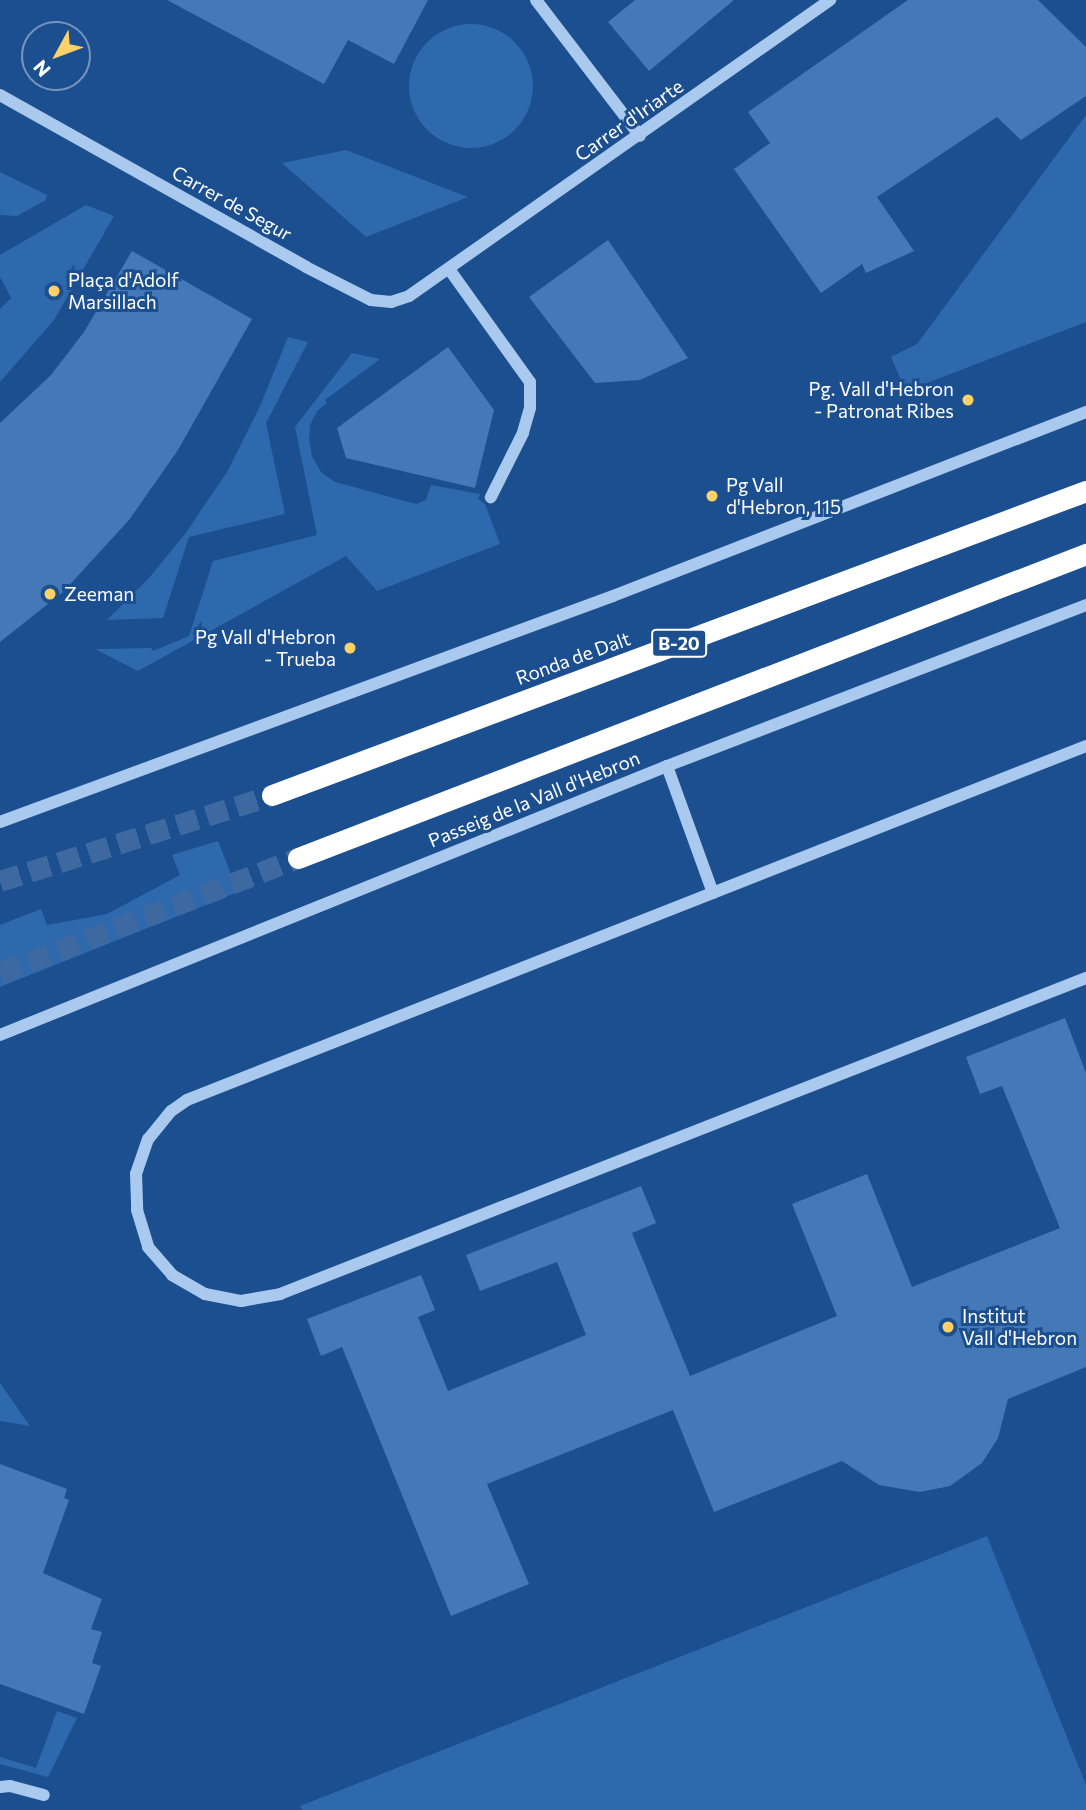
<!DOCTYPE html>
<meta charset="utf-8">
<style>
body{margin:0}
#map{position:relative;width:1086px;height:1810px;overflow:hidden;background:#1b4f8f;font-family:Commissioner,sans-serif}
div>[style]{position:absolute}
.green>*{inset:0;background:#2e69ad}
.round{border-radius:50%}
.building>*{inset:0;background:#4478b7}
.highway-tunnel>*{height:21px;margin-top:-10.5px;transform-origin:0;background:repeating-linear-gradient(90deg,#3d69a0 0 21px,transparent 0 31px)}
.minor>*{height:12px;margin:-6px;padding:0 6px;transform-origin:6px;border-radius:6px;background:#a9c9ee}
.highway>*{height:21px;margin:-10.5px;padding:0 10.5px;transform-origin:10.5px;border-radius:10.5px;background:#fff}
.dots>*{width:19px;height:19px;translate:-50% -50%;box-sizing:border-box;border:4px solid #1b4f8f;border-radius:50%}
span{translate:-50% -50%;white-space:nowrap;text-align:center;line-height:1.15;-webkit-text-stroke:6px #1b4f8f;paint-order:stroke}
.shield-label span{padding:2px 5px;background:#1b4f8f;border:2px solid;border-radius:5px;-webkit-text-stroke-width:0}
.shield-label{font-size:18px;color:#fff;font-weight:700}
.street-label{font-size:19px;color:#fff}
.poi-label{font-size:19px;color:#fff}
.left{translate:0 -50%;text-align:left}
.right{translate:-100% -50%;text-align:right}
.north{position:absolute;left:21px;top:21px;width:70px;height:70px;box-sizing:border-box;background:#1b4f8f;border:2px solid #7695bc;border-radius:50%;rotate:229deg;font-size:19px;font-weight:700;line-height:28px;text-align:center;color:#fff}
.north::after{content:'';display:block;margin:auto;width:24px;height:32px;background:#ffd166;clip-path:polygon(50% 0,100% 100%,50% 72%,0 100%)}
</style>
<div id="map">
<div class="green">
<i class="round" style="left:409px;top:24px;width:124px;height:124px"></i>
<i style="clip-path:polygon(1086px 115px,1086px 322px,906px 391px,891px 357px,917px 344px)"></i>
<i style="clip-path:polygon(346px 150px,468px 197px,366px 237px,282px 163px)"></i>
<i style="clip-path:polygon(0 172px,47px 195px,46px 200px,17px 216px,0 215px)"></i>
<i style="clip-path:polygon(86px 205px,114px 216px,54px 320px,0 382px,0 309px,11px 298px,0 277px,0 255px)"></i>
<i style="clip-path:polygon(288px 337px,308px 342px,266px 423px,285px 514px,189px 537px,163px 618px,107px 620px,149px 578px,185px 534px,227px 472px,260px 406px)"></i>
<i style="clip-path:polygon(352px 353px,380px 359px,325px 400px,327px 403px,317px 411px,310px 425px,309px 439px,312px 456px,321px 472px,335px 482px,416px 504px,426px 500px,431px 485px,480px 494px,478px 499px,485px 504px,500px 544px,377px 591px,346px 556px,138px 671px,95px 649px,151px 648px,153px 651px,189px 636px,213px 561px,317px 535px,295px 427px)"></i>
<i style="clip-path:polygon(218px 841px,238px 892px,0 987px,0 925px,41px 909px,47px 925px,107px 914px,180px 875px,172px 855px)"></i>
<i style="clip-path:polygon(0 1383px,30px 1426px,0 1421px)"></i>
<i style="clip-path:polygon(987px 1536px,1086px 1785px,1086px 1810px,302px 1810px,300px 1806px)"></i>
<i style="clip-path:polygon(57px 1711px,77px 1718px,48px 1777px,0 1764px,0 1757px,36px 1768px)"></i>
</div>
<div class="building">
<i style="clip-path:polygon(167px 0,428px 0,394px 64px,348px 40px,324px 84px)"></i>
<i style="clip-path:polygon(635px 0,734px 0,649px 71px,608px 22px)"></i>
<i style="clip-path:polygon(908px 0,1038px 0,1086px 47px,1086px 96px,1021px 140px,997px 117px,877px 197px,914px 251px,866px 273px,862px 264px,821px 293px,734px 169px,770px 143px,748px 112px)"></i>
<i style="clip-path:polygon(608px 240px,688px 358px,640px 380px,595px 383px,529px 297px)"></i>
<i style="clip-path:polygon(132px 251px,252px 319px,178px 450px,129px 520px,63px 592px,0 642px,0 423px,51px 375px,84px 332px)"></i>
<i style="clip-path:polygon(448px 347px,494px 410px,475px 488px,346px 458px,337px 428px)"></i>
<i style="clip-path:polygon(1065px 1018px,1086px 1073px,1086px 1367px,1008px 1399px,998px 1438px,982px 1463px,950px 1486px,920px 1492px,879px 1485px,842px 1461px,714px 1512px,673px 1410px,487px 1484px,529px 1584px,451px 1616px,342px 1347px,321px 1356px,307px 1319px,421px 1275px,435px 1310px,418px 1317px,448px 1391px,586px 1335px,557px 1262px,480px 1291px,466px 1255px,641px 1186px,656px 1223px,632px 1233px,690px 1376px,837px 1316px,792px 1204px,867px 1174px,912px 1287px,1060px 1228px,1002px 1086px,980px 1094px,966px 1057px)"></i>
<i style="clip-path:polygon(0 1464px,67px 1489px,64px 1498px,69px 1500px,43px 1573px,102px 1599px,91px 1629px,102px 1632px,92px 1663px,101px 1666px,84px 1714px,0 1684px)"></i>
</div>
<div class="highway-tunnel">
<i style="left:0;top:881px;width:285px;rotate:-17.5deg"></i>
<i style="left:0;top:973px;width:319px;rotate:-21.1deg"></i>
</div>
<div class="minor">
<i style="left:536px;top:0;width:171px;rotate:52.6deg"></i>
<i style="left:0;top:95px;width:351px;rotate:29.3deg"></i>
<i style="left:306px;top:267px;width:73px;rotate:26.9deg"></i>
<i style="left:371px;top:300px;width:20px;rotate:6deg"></i>
<i style="left:391px;top:302px;width:19px;rotate:-18deg"></i>
<i style="left:409px;top:296px;width:515px;rotate:-35.11deg"></i>
<i style="left:449px;top:269px;width:139px;rotate:54.4deg"></i>
<i style="left:530px;top:382px;width:26px;rotate:90deg"></i>
<i style="left:530px;top:408px;width:26px;rotate:106deg"></i>
<i style="left:523px;top:433px;width:72px;rotate:116.6deg"></i>
<i style="left:1086px;top:746px;width:966px;rotate:158.51deg"></i>
<i style="left:187px;top:1100px;width:19px;rotate:145deg"></i>
<i style="left:171px;top:1111px;width:36px;rotate:129deg"></i>
<i style="left:148px;top:1139px;width:37px;rotate:109deg"></i>
<i style="left:136px;top:1174px;width:36px;rotate:88deg"></i>
<i style="left:137px;top:1210px;width:39px;rotate:73deg"></i>
<i style="left:148px;top:1247px;width:37px;rotate:49deg"></i>
<i style="left:172px;top:1275px;width:38px;rotate:30deg"></i>
<i style="left:205px;top:1294px;width:37px;rotate:11deg"></i>
<i style="left:241px;top:1301px;width:40px;rotate:-10deg"></i>
<i style="left:280px;top:1294px;width:866px;rotate:-21.41deg"></i>
<i style="left:667px;top:766px;width:135px;rotate:70.1deg"></i>
<i style="left:0;top:822px;width:653px;rotate:-20.24deg"></i>
<i style="left:613px;top:596px;width:508px;rotate:-21.26deg"></i>
<i style="left:0;top:1035px;width:719px;rotate:-21.96deg"></i>
<i style="left:667px;top:766px;width:449px;rotate:-21deg"></i>
<i style="left:0;top:1787px;width:10px;rotate:-6deg"></i>
<i style="left:10px;top:1786px;width:35px;rotate:15deg"></i>
</div>
<div class="highway">
<i style="left:272px;top:795px;width:869px;rotate:-20.48deg"></i>
<i style="left:298px;top:858px;width:845px;rotate:-21.1deg"></i>
</div>
<div class="dots">
<i style="left:54px;top:291px;background:#ffd166"></i>
<i style="left:968px;top:400px;background:#ffd166"></i>
<i style="left:712px;top:496px;background:#ffd166"></i>
<i style="left:50px;top:594px;background:#ffd166"></i>
<i style="left:350px;top:648px;background:#ffd166"></i>
<i style="left:948px;top:1327px;background:#ffd166"></i>
</div>
<div class="shield-label">
<span style="left:679px;top:643px">B-20</span>
</div>
<div class="street-label">
<span style="left:629px;top:120px;rotate:-35deg">Carrer d'Iriarte</span>
<span style="left:232px;top:203px;rotate:29deg">Carrer de Segur</span>
<span style="left:573px;top:658px;rotate:-20deg">Ronda de Dalt</span>
<span style="left:534px;top:799px;rotate:-22deg">Passeig de la Vall d'Hebron</span>
</div>
<div class="poi-label">
<span class="left" style="left:68px;top:291px">Plaça d'Adolf<br>Marsillach</span>
<span class="right" style="left:954px;top:400px">Pg. Vall d'Hebron<br>- Patronat Ribes</span>
<span class="left" style="left:726px;top:496px">Pg Vall<br>d'Hebron, 115</span>
<span class="left" style="left:64px;top:594px">Zeeman</span>
<span class="right" style="left:336px;top:648px">Pg Vall d'Hebron<br>- Trueba</span>
<span class="left" style="left:962px;top:1327px">Institut<br>Vall d'Hebron</span>
</div>
<div class="north">N</div>
</div>
